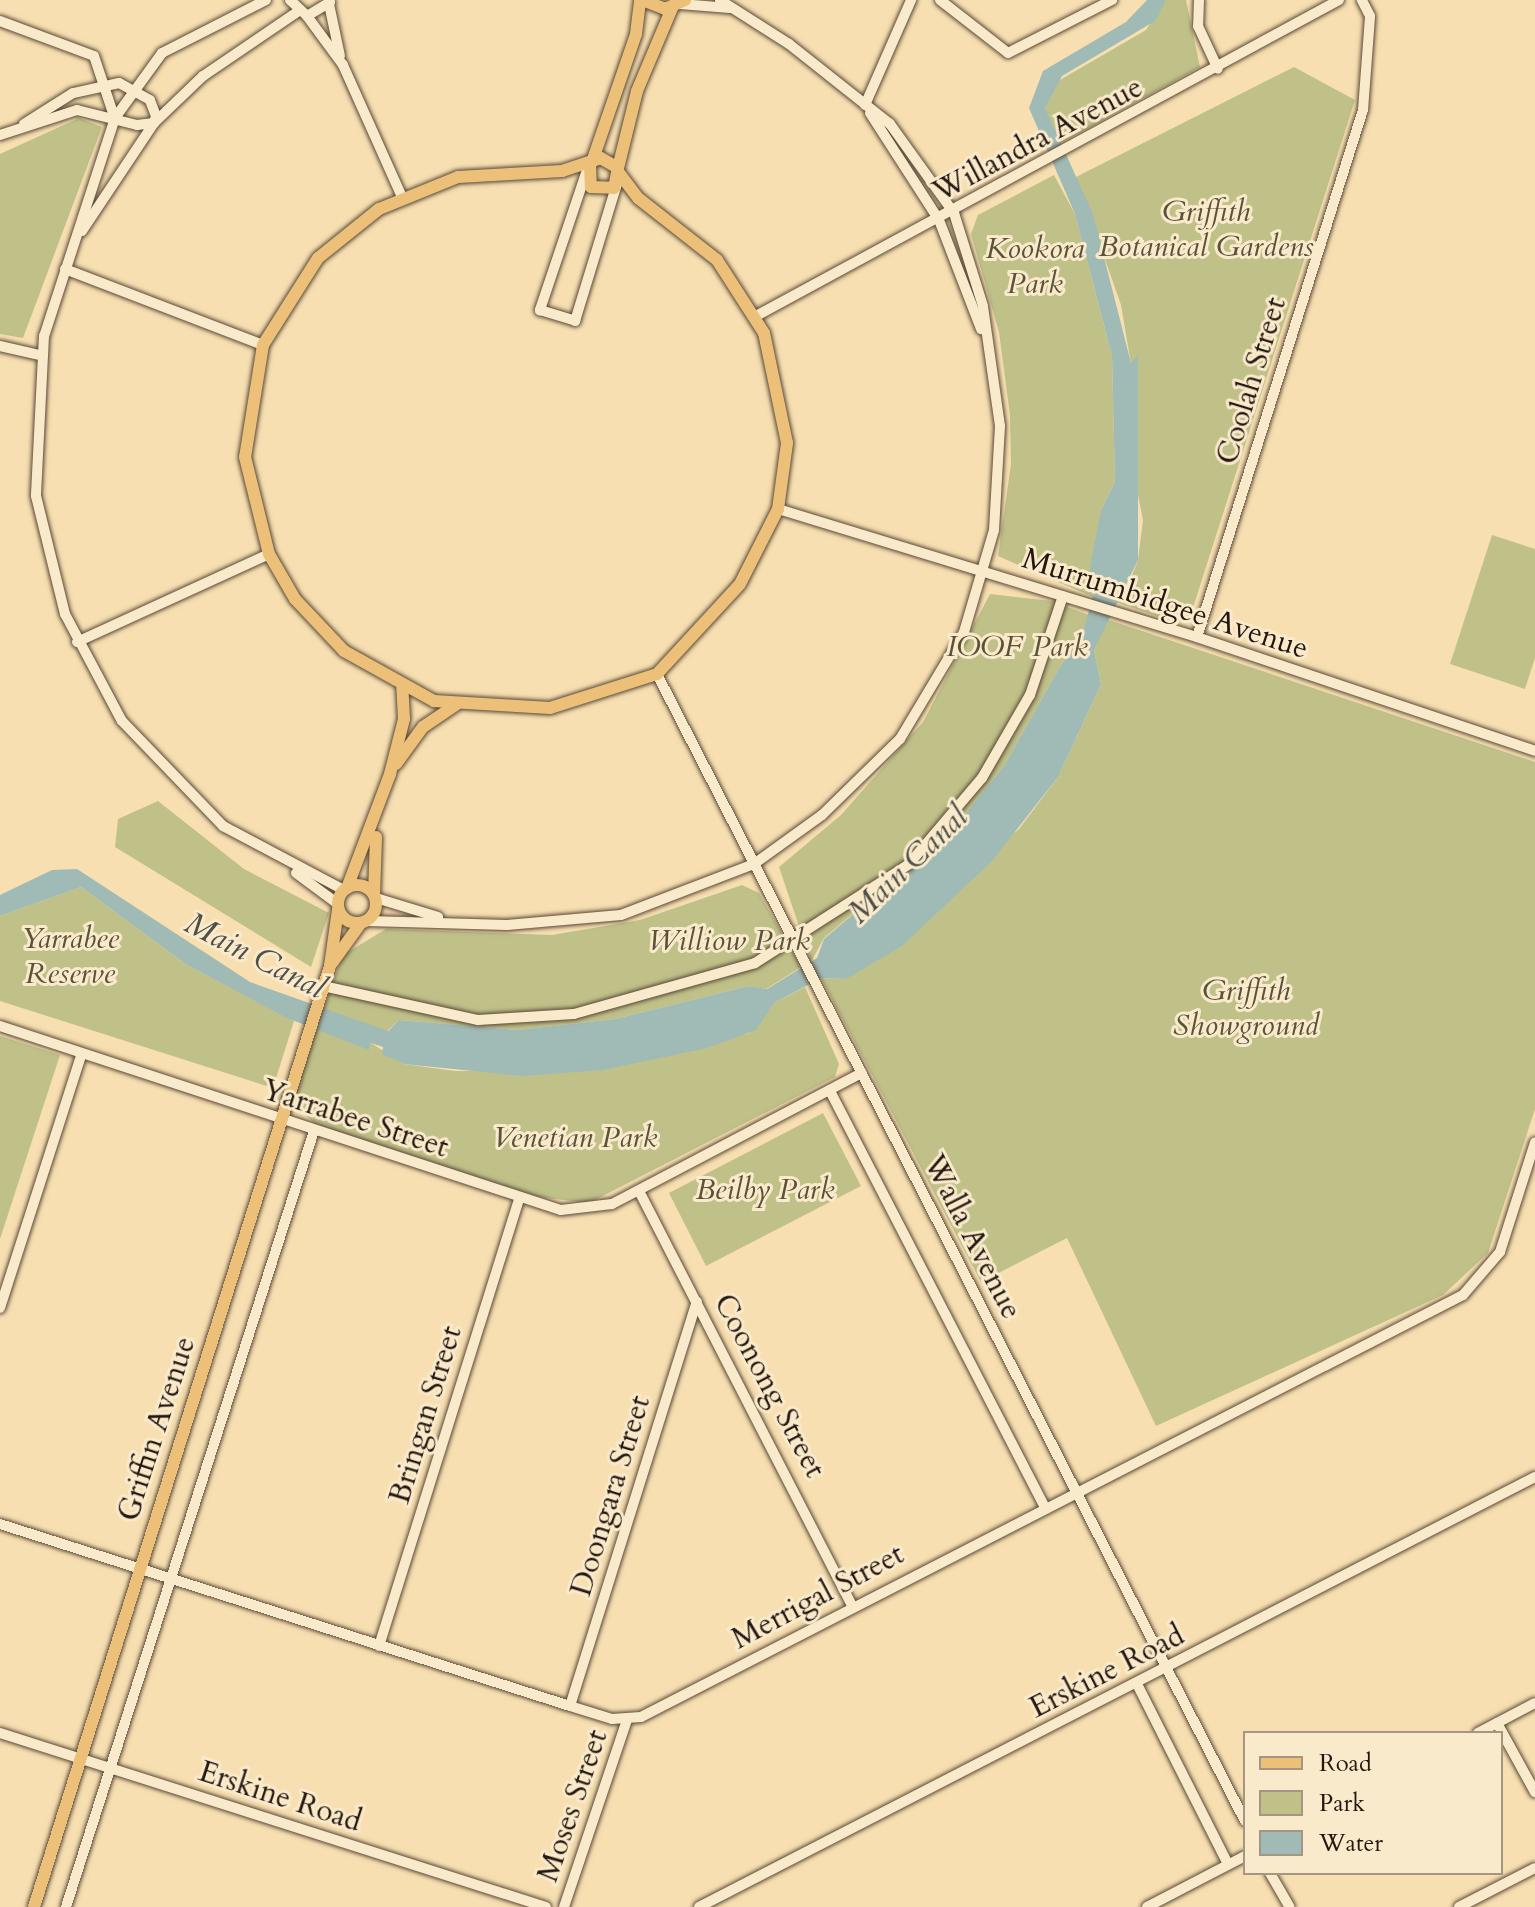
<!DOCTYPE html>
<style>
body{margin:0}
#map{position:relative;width:1535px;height:1907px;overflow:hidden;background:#f7dfb1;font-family:Cardo,serif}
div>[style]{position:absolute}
.green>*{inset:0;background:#c0c189}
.water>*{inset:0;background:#a0bab5}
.roads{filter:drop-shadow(0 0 2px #594938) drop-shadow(0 0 2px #594938)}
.minor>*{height:10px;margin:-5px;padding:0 5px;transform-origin:5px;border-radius:5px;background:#faeacc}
.major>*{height:12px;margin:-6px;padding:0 6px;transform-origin:6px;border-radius:6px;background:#ecc078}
.major>.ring{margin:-6px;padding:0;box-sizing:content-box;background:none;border:12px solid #ecc078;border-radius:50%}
span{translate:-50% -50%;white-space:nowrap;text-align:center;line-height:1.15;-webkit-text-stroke:6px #faeacc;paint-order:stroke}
.street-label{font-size:30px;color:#24170f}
.park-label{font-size:30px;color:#5b523a;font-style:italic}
.water-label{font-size:32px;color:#4f5049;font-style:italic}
.legend{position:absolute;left:1243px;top:1731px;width:260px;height:144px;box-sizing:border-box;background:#faeacc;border:2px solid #a49680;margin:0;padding:10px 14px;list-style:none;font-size:24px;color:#24170f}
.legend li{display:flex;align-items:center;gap:16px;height:40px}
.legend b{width:40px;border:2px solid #a49680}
</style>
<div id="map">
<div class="green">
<i style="clip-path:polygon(1166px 0,1186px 0,1200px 67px,1059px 144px,1045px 108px,1053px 84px,1146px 30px)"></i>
<i style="clip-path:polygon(1294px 67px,1355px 100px,1191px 614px,1176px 623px,1113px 601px,1126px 591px,1138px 560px,1143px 520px,1136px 485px,1137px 357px,1131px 364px,1121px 305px,1076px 177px)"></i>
<i style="clip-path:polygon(79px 118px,102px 127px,23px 338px,0 334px,0 154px)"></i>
<i style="clip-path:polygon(1054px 175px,1075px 214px,1112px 356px,1115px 482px,1101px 510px,1093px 597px,998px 556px,1011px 464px,1010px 415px,999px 332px,971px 234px,978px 215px)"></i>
<i style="clip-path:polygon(1492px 535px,1535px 549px,1535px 658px,1525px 689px,1450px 664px)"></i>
<i style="clip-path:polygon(990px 594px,1051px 601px,1089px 615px,1079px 648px,1062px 663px,1004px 766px,953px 829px,824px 938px,811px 962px,779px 867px,841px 815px,923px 722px)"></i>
<i style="clip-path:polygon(1106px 619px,1535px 762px,1535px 1109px,1488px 1253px,1443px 1295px,1156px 1426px,1067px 1238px,981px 1282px,821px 978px,846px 979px,1019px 829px,1058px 777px,1101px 684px,1094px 650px)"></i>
<i style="clip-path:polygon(158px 801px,244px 869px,329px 913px,311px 967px,115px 847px,118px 819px)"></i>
<i style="clip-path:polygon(742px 885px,759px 893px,801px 967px,766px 989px,749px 986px,615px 1019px,518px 1030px,399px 1020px,386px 1032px,323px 1011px,343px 955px,386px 929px,552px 935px,640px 920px)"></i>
<i style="clip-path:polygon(81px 887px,187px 965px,294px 1021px,273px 1088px,0 1001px,0 916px)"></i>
<i style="clip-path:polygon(805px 987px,839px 1064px,835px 1077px,589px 1203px,530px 1196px,317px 1126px,293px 1103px,315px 1028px,369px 1049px,371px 1043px,404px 1064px,455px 1071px,602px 1070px,749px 1033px,774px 1003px)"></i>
<i style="clip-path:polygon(0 1036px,60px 1055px,0 1239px)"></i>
<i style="clip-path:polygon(823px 1113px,861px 1186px,706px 1266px,669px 1193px)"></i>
</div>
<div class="water">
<i style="clip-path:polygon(1147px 0,1166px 0,1155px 21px,1062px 76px,1045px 108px,1093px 214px,1131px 363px,1138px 355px,1138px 560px,1094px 650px,1101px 684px,1058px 777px,992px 861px,902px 946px,846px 979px,821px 978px,774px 1003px,756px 1030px,707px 1048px,603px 1070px,522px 1076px,404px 1064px,382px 1054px,383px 1047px,371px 1043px,369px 1050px,287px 1018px,187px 965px,81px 887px,0 916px,0 895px,52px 870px,77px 869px,250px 982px,388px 1031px,399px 1020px,518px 1030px,615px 1019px,749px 986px,767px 989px,817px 958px,824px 939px,953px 829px,1004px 766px,1062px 663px,1079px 647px,1094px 592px,1090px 567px,1101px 510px,1115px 482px,1112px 356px,1075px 214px,1029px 108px,1043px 71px,1126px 22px)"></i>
</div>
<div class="roads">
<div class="minor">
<i style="left:266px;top:0;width:117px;rotate:153deg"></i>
<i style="left:162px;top:53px;width:80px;rotate:125.9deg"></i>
<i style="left:115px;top:118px;width:229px;rotate:108deg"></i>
<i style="left:44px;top:336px;width:160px;rotate:92.9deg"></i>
<i style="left:36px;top:496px;width:122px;rotate:76.2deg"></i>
<i style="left:65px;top:614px;width:121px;rotate:62deg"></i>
<i style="left:122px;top:721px;width:146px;rotate:46.1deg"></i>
<i style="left:223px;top:826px;width:137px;rotate:27.9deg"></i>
<i style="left:290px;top:0;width:23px;rotate:43deg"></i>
<i style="left:307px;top:16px;width:27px;rotate:-31deg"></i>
<i style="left:940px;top:0;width:86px;rotate:37.9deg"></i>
<i style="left:1008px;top:53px;width:117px;rotate:-27deg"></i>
<i style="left:1199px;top:0;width:26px;rotate:92deg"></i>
<i style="left:1198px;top:26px;width:47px;rotate:65.1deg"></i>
<i style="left:329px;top:4px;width:53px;rotate:78.1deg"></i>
<i style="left:680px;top:4px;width:50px;rotate:4.6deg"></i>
<i style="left:307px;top:16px;width:61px;rotate:53.7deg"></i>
<i style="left:343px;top:65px;width:145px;rotate:65.9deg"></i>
<i style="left:0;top:21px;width:100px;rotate:20.4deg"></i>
<i style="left:94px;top:56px;width:63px;rotate:71.6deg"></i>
<i style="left:865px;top:105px;width:115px;rotate:-66.3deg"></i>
<i style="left:870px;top:113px;width:127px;rotate:57.2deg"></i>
<i style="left:939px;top:220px;width:117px;rotate:68.9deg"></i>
<i style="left:0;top:135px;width:81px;rotate:-18deg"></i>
<i style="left:77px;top:110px;width:62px;rotate:14deg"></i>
<i style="left:137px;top:125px;width:17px;rotate:-7deg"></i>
<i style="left:154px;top:123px;width:7px;rotate:-74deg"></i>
<i style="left:156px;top:116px;width:17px;rotate:-111deg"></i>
<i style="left:150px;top:100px;width:35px;rotate:-151deg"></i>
<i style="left:119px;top:83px;width:47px;rotate:167.7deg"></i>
<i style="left:73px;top:93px;width:58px;rotate:147.7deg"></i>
<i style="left:586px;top:173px;width:145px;rotate:108.6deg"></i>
<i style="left:540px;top:310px;width:37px;rotate:17deg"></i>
<i style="left:575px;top:321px;width:143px;rotate:-73deg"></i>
<i style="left:82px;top:231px;width:130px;rotate:-56.3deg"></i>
<i style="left:154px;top:123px;width:68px;rotate:-43.8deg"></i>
<i style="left:203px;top:76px;width:114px;rotate:-34.2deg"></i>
<i style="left:65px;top:269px;width:212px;rotate:21deg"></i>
<i style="left:756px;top:316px;width:663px;rotate:-28.46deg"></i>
<i style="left:0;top:346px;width:41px;rotate:12.7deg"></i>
<i style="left:778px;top:509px;width:438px;rotate:17deg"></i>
<i style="left:1197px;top:637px;width:357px;rotate:18.6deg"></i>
<i style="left:1197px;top:637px;width:553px;rotate:-72.52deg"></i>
<i style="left:1363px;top:110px;width:94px;rotate:-85.7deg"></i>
<i style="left:1370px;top:16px;width:18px;rotate:-117deg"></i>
<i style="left:77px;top:642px;width:211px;rotate:-24.6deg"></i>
<i style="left:657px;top:674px;width:1289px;rotate:62.86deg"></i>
<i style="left:296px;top:873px;width:52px;rotate:36.4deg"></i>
<i style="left:376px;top:898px;width:65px;rotate:17deg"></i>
<i style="left:368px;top:921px;width:139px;rotate:1.6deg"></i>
<i style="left:507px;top:925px;width:114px;rotate:-5deg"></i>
<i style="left:621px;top:915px;width:142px;rotate:-21deg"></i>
<i style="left:754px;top:864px;width:84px;rotate:-35.8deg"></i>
<i style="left:822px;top:815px;width:109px;rotate:-44.3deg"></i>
<i style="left:900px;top:739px;width:125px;rotate:-59.1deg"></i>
<i style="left:964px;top:632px;width:106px;rotate:-73.6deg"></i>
<i style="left:994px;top:530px;width:104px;rotate:-86.7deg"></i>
<i style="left:1000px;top:426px;width:121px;rotate:-98.1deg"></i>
<i style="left:983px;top:306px;width:97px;rotate:-107.3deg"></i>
<i style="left:954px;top:213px;width:110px;rotate:-125.7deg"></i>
<i style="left:890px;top:124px;width:129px;rotate:-141.6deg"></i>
<i style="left:789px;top:44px;width:82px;rotate:-147.5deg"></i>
<i style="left:323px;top:986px;width:159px;rotate:12.4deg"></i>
<i style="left:478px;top:1020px;width:96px;rotate:-3.6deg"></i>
<i style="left:574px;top:1014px;width:188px;rotate:-15.7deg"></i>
<i style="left:755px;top:963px;width:183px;rotate:-32.7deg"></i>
<i style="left:909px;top:864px;width:113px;rotate:-49.7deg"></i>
<i style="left:982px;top:778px;width:96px;rotate:-60deg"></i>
<i style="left:1030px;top:695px;width:104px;rotate:-71.6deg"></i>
<i style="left:0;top:1026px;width:590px;rotate:18.16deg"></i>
<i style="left:561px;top:1210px;width:51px;rotate:-6.7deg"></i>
<i style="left:612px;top:1204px;width:282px;rotate:-27.7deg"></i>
<i style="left:830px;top:1091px;width:468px;rotate:62.7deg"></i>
<i style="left:639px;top:1191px;width:466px;rotate:62.8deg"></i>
<i style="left:0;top:1308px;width:265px;rotate:-72.2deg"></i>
<i style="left:0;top:1524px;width:598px;rotate:17.71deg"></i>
<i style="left:570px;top:1706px;width:44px;rotate:17.2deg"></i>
<i style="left:612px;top:1719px;width:29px;rotate:-4deg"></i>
<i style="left:641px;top:1717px;width:924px;rotate:-27.18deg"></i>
<i style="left:1463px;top:1295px;width:57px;rotate:-49.3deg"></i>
<i style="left:1500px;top:1252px;width:115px;rotate:-72.3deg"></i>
<i style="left:379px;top:1646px;width:469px;rotate:-72.6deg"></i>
<i style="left:1137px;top:1684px;width:202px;rotate:63.2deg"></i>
<i style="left:570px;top:1706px;width:424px;rotate:-72.6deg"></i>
<i style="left:1497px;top:1723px;width:79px;rotate:61.2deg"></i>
<i style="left:0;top:1733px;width:573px;rotate:17.68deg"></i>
<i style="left:1478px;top:1733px;width:64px;rotate:-27.8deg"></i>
<i style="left:1270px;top:1873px;width:39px;rotate:60deg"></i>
<i style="left:66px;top:1907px;width:815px;rotate:-72.28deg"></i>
<i style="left:564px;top:1907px;width:197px;rotate:-71.4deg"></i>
<i style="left:699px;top:1907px;width:940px;rotate:-27.22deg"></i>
<i style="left:1147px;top:1907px;width:110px;rotate:-27.5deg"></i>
<i style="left:1459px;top:1907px;width:85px;rotate:-27.2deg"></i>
</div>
<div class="major">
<i style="left:642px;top:0;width:25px;rotate:21deg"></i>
<i style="left:665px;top:9px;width:22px;rotate:-24deg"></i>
<i style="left:592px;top:162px;width:135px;rotate:-71deg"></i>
<i style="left:636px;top:34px;width:34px;rotate:-83deg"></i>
<i style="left:590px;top:163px;width:24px;rotate:88deg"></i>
<i style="left:591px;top:187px;width:23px;rotate:2deg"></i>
<i style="left:614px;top:188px;width:20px;rotate:-79deg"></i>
<i style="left:618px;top:168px;width:20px;rotate:-150deg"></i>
<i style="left:601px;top:158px;width:41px;rotate:161.6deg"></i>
<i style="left:562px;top:171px;width:104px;rotate:176.7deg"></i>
<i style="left:458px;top:177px;width:85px;rotate:157.9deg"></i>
<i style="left:379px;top:209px;width:78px;rotate:141.2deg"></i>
<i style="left:318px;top:258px;width:103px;rotate:122.3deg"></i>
<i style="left:263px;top:345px;width:113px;rotate:99.1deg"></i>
<i style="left:245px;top:457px;width:100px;rotate:76.1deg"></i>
<i style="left:269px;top:554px;width:52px;rotate:60deg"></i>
<i style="left:295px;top:599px;width:71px;rotate:46.7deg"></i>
<i style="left:344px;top:651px;width:103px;rotate:29.1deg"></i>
<i style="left:434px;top:701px;width:116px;rotate:3.5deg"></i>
<i style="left:550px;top:708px;width:112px;rotate:-17.6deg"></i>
<i style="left:657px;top:674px;width:122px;rotate:-47.3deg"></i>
<i style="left:740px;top:584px;width:84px;rotate:-63.1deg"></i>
<i style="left:778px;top:509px;width:67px;rotate:-82.2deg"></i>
<i style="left:787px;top:443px;width:112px;rotate:-101.8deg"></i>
<i style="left:764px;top:333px;width:87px;rotate:-122.8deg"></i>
<i style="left:717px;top:260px;width:100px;rotate:-141.9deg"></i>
<i style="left:638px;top:198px;width:30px;rotate:-127deg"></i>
<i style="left:618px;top:168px;width:79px;rotate:-76.1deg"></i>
<i style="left:637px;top:91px;width:90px;rotate:-67.1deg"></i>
<i style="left:396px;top:764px;width:46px;rotate:-53.9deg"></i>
<i style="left:423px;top:727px;width:40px;rotate:-34deg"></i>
<i class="ring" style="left:338px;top:885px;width:26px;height:26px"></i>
<i style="left:347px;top:888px;width:122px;rotate:-69.3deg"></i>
<i style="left:390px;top:774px;width:57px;rotate:-75.7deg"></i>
<i style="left:404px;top:719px;width:33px;rotate:-93deg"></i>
<i style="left:374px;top:895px;width:58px;rotate:-88deg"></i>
<i style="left:332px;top:963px;width:49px;rotate:-54.1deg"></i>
<i style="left:34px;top:1907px;width:986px;rotate:-72.54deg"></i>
<i style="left:330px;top:966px;width:57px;rotate:-81.9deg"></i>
</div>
</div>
<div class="street-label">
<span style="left:1038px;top:140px;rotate:-28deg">Willandra Avenue</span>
<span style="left:1252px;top:381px;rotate:-73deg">Coolah Street</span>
<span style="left:1165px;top:604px;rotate:18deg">Murrumbidgee Avenue</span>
<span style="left:355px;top:1119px;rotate:18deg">Yarrabee Street</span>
<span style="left:972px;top:1237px;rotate:63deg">Walla Avenue</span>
<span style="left:769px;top:1386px;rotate:62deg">Coonong Street</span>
<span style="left:426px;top:1415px;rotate:-73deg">Bringan Street</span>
<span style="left:157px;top:1429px;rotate:-72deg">Griffin Avenue</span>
<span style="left:611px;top:1496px;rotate:-73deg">Doongara Street</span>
<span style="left:818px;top:1597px;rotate:-28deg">Merrigal Street</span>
<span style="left:1107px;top:1672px;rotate:-27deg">Erskine Road</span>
<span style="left:280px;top:1797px;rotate:18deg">Erskine Road</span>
<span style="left:573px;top:1806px;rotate:-71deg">Moses Street</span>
</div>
<div class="park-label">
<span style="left:1206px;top:229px">Griffith<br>Botanical Gardens</span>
<span style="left:1035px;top:266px">Kookora<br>Park</span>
<span style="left:1017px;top:647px">IOOF Park</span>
<span style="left:70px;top:956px">Yarrabee<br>Reserve</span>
<span style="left:729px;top:941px">Williow Park</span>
<span style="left:1246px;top:1008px">Griffith<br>Showground</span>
<span style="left:575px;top:1138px">Venetian Park</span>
<span style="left:765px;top:1190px">Beilby Park</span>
</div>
<div class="water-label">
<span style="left:908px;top:865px;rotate:-44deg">Main Canal</span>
<span style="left:255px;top:956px;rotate:27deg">Main Canal</span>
</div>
<ul class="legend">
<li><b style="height:10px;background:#ecc078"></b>Road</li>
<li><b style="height:22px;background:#c0c189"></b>Park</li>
<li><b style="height:22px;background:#a0bab5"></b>Water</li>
</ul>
</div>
